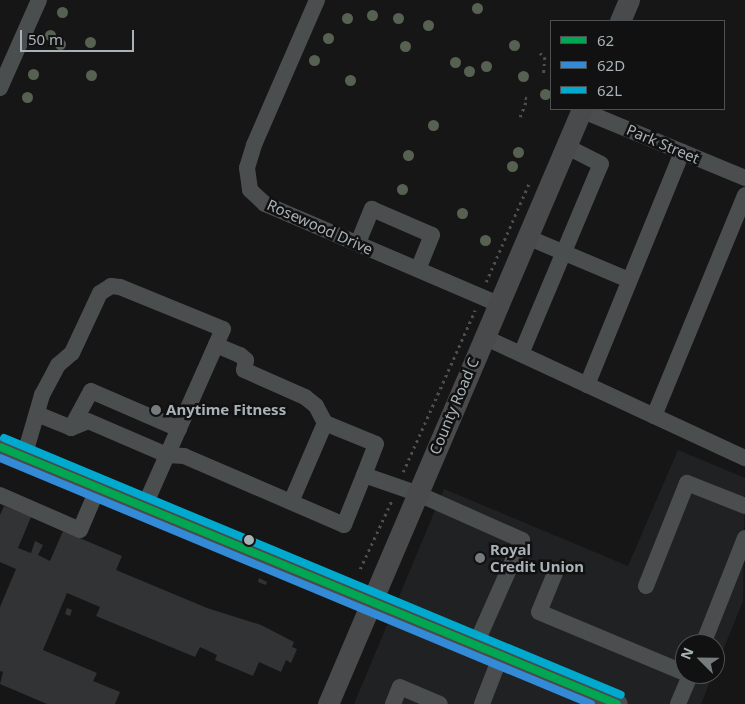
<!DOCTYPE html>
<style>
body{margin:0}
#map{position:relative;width:745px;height:704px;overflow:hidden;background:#161617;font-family:"Noto Sans",sans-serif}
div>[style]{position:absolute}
.built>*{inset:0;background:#202122}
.building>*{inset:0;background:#323334}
.path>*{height:2.5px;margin-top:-1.25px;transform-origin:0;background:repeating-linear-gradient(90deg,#4c4f50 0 2.5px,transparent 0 6.5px)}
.minor>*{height:16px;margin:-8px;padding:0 8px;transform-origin:8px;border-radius:8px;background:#4b4e4f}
.major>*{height:21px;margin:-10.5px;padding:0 10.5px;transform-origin:10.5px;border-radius:10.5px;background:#494a4b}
.bus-1>*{height:8px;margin:-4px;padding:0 4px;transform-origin:4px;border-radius:4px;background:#00a651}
.bus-2>*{height:8px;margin:-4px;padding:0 4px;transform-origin:4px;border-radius:4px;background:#338bd7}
.bus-3>*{height:8px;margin:-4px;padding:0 4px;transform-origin:4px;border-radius:4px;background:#00a9ce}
.trees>*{width:11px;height:11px;margin:-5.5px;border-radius:50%;background:#566152}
.dots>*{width:14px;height:14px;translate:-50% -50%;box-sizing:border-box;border:2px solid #111112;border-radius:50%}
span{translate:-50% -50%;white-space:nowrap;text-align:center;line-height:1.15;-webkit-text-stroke:5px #111112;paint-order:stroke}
.street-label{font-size:15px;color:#a9b2b6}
.poi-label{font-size:15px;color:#a9b2b6;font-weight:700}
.left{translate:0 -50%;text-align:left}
.legend{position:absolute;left:550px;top:20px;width:175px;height:90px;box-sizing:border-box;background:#111112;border:1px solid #4e5154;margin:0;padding:6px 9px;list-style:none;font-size:15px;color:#a9b2b6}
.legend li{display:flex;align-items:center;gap:10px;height:25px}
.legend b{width:25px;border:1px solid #4e5154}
.north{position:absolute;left:675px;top:634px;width:50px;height:50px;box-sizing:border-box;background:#111112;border:1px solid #4e5154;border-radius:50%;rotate:293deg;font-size:14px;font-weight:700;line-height:20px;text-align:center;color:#a9b2b6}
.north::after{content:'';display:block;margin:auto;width:18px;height:22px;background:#767b7e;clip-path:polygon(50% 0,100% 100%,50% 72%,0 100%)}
.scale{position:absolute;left:20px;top:30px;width:114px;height:22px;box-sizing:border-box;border:2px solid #a9b2b6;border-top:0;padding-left:6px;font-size:15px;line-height:18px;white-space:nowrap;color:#a9b2b6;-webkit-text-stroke:4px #111112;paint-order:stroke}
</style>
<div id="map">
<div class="built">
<i style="clip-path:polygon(678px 450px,745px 478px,743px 601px,715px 670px,715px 644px,685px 644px,685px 674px,713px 674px,701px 704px,354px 704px,444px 489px,628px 566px)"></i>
</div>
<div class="building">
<i style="clip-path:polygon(4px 506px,31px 517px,18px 548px,31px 553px,35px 541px,43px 545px,38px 555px,50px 561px,63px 531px,122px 556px,116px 570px,207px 608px,261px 625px,294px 642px,292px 647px,297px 649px,291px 663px,286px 660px,281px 672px,259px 662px,253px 676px,215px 660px,217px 655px,200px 647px,195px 657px,96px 616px,100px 607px,67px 593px,43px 650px,97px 673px,93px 681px,120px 692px,115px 704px,47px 704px,0 684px,3px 672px,0 671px,0 607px,16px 569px,0 562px,0 515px)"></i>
<i style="clip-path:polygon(259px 578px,267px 582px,266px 585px,258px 582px)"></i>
<i style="clip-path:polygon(67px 608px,72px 610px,70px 616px,65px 614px)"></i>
</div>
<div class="path">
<i style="left:540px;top:53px;width:6px;rotate:39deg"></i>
<i style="left:545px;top:57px;width:16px;rotate:94deg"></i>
<i style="left:520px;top:117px;width:19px;rotate:-69deg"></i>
<i style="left:527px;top:99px;width:5px;rotate:-158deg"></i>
<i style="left:486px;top:282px;width:108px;rotate:-66.5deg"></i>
<i style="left:403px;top:472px;width:177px;rotate:-66deg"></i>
<i style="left:360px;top:569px;width:76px;rotate:-65.1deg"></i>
</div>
<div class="minor">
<i style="left:317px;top:0;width:158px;rotate:113.5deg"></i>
<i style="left:254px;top:145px;width:24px;rotate:107deg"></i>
<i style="left:247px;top:168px;width:22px;rotate:82deg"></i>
<i style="left:250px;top:190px;width:21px;rotate:43deg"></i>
<i style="left:265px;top:204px;width:254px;rotate:23.2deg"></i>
<i style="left:0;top:88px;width:96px;rotate:-66.1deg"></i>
<i style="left:581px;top:110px;width:178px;rotate:22.5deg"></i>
<i style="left:527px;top:237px;width:111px;rotate:22.9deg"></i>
<i style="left:358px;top:243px;width:37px;rotate:-68deg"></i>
<i style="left:372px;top:209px;width:65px;rotate:23.4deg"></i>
<i style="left:432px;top:235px;width:37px;rotate:112deg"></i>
<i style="left:484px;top:337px;width:288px;rotate:24.9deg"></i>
<i style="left:216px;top:345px;width:26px;rotate:23deg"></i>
<i style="left:240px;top:355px;width:8px;rotate:40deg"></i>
<i style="left:246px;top:360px;width:10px;rotate:101deg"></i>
<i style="left:244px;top:370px;width:67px;rotate:23.9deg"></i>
<i style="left:305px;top:397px;width:14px;rotate:39deg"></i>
<i style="left:316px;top:406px;width:19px;rotate:62deg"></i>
<i style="left:521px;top:354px;width:206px;rotate:-67.2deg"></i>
<i style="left:601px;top:164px;width:39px;rotate:-153deg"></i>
<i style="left:587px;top:385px;width:252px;rotate:-67.8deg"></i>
<i style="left:37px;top:414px;width:37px;rotate:22deg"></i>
<i style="left:71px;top:428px;width:18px;rotate:-22deg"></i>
<i style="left:88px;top:421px;width:86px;rotate:23.3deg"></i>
<i style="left:167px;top:455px;width:17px;rotate:3deg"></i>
<i style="left:184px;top:456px;width:174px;rotate:23.3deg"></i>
<i style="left:344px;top:525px;width:54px;rotate:-68.2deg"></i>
<i style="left:364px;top:475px;width:55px;rotate:19.1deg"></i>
<i style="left:416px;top:493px;width:116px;rotate:23.9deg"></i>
<i style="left:522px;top:540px;width:114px;rotate:113.9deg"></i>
<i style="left:654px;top:416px;width:239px;rotate:-67.6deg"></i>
<i style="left:71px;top:428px;width:42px;rotate:-61.6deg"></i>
<i style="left:91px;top:391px;width:96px;rotate:23.4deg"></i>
<i style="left:24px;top:457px;width:65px;rotate:-73.8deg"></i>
<i style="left:42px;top:395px;width:34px;rotate:-62deg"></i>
<i style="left:58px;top:365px;width:18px;rotate:-41deg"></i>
<i style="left:72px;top:353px;width:66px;rotate:-65deg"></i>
<i style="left:100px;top:293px;width:13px;rotate:-32deg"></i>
<i style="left:111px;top:286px;width:9px;rotate:6deg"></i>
<i style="left:120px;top:287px;width:111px;rotate:22.2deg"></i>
<i style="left:223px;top:329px;width:195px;rotate:113.9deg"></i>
<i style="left:0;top:495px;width:87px;rotate:23.6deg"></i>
<i style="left:80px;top:530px;width:46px;rotate:-66.8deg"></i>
<i style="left:291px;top:502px;width:86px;rotate:-66.7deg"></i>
<i style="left:325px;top:423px;width:55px;rotate:22.4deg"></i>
<i style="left:376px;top:444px;width:33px;rotate:111deg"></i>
<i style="left:555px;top:573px;width:42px;rotate:112.3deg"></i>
<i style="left:539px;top:612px;width:158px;rotate:22.7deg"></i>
<i style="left:646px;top:586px;width:111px;rotate:-68.3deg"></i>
<i style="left:687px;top:483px;width:62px;rotate:21.6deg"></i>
<i style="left:703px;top:644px;width:114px;rotate:-68.4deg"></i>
<i style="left:393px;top:704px;width:18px;rotate:-68deg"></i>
<i style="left:400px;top:687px;width:43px;rotate:23deg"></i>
<i style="left:482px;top:704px;width:53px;rotate:-68.8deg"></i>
<i style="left:678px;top:704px;width:33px;rotate:-67deg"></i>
</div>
<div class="major">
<i style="left:620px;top:21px;width:23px;rotate:-67deg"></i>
<i style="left:0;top:447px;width:668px;rotate:22.61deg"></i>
<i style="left:328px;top:704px;width:647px;rotate:-66.88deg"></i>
</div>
<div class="bus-1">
<i style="left:0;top:447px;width:668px;rotate:22.61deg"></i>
</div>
<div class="bus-2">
<i style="left:0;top:458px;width:640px;rotate:22.6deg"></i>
</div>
<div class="bus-3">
<i style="left:4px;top:438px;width:668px;rotate:22.61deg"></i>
</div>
<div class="trees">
<i style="left:477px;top:8px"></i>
<i style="left:62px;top:12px"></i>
<i style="left:372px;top:15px"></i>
<i style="left:347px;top:18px"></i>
<i style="left:398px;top:18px"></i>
<i style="left:428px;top:25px"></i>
<i style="left:50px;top:35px"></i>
<i style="left:328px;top:38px"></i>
<i style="left:90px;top:42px"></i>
<i style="left:60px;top:44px"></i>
<i style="left:514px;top:45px"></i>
<i style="left:405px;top:46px"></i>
<i style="left:314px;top:60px"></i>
<i style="left:455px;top:62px"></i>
<i style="left:486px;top:66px"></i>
<i style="left:469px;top:71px"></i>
<i style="left:33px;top:74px"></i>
<i style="left:91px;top:75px"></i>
<i style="left:523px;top:76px"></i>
<i style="left:350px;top:80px"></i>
<i style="left:545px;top:94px"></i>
<i style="left:27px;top:97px"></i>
<i style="left:433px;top:125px"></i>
<i style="left:518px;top:152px"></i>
<i style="left:408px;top:155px"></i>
<i style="left:512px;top:166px"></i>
<i style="left:402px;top:189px"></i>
<i style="left:462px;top:213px"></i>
<i style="left:485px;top:240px"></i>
</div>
<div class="dots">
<i style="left:156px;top:410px;background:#767b7e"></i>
<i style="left:249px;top:540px;background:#a9b2b6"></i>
<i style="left:480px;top:558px;background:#767b7e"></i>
</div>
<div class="street-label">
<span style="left:663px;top:144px;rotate:23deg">Park Street</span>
<span style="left:320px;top:227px;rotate:24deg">Rosewood Drive</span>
<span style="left:454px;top:406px;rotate:-67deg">County Road C</span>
</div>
<div class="poi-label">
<span class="left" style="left:166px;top:410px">Anytime Fitness</span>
<span class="left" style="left:490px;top:558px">Royal<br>Credit Union</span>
</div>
<ul class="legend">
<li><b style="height:6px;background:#00a651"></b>62</li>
<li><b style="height:6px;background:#338bd7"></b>62D</li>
<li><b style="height:6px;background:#00a9ce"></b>62L</li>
</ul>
<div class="north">N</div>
<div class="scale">50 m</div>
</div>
